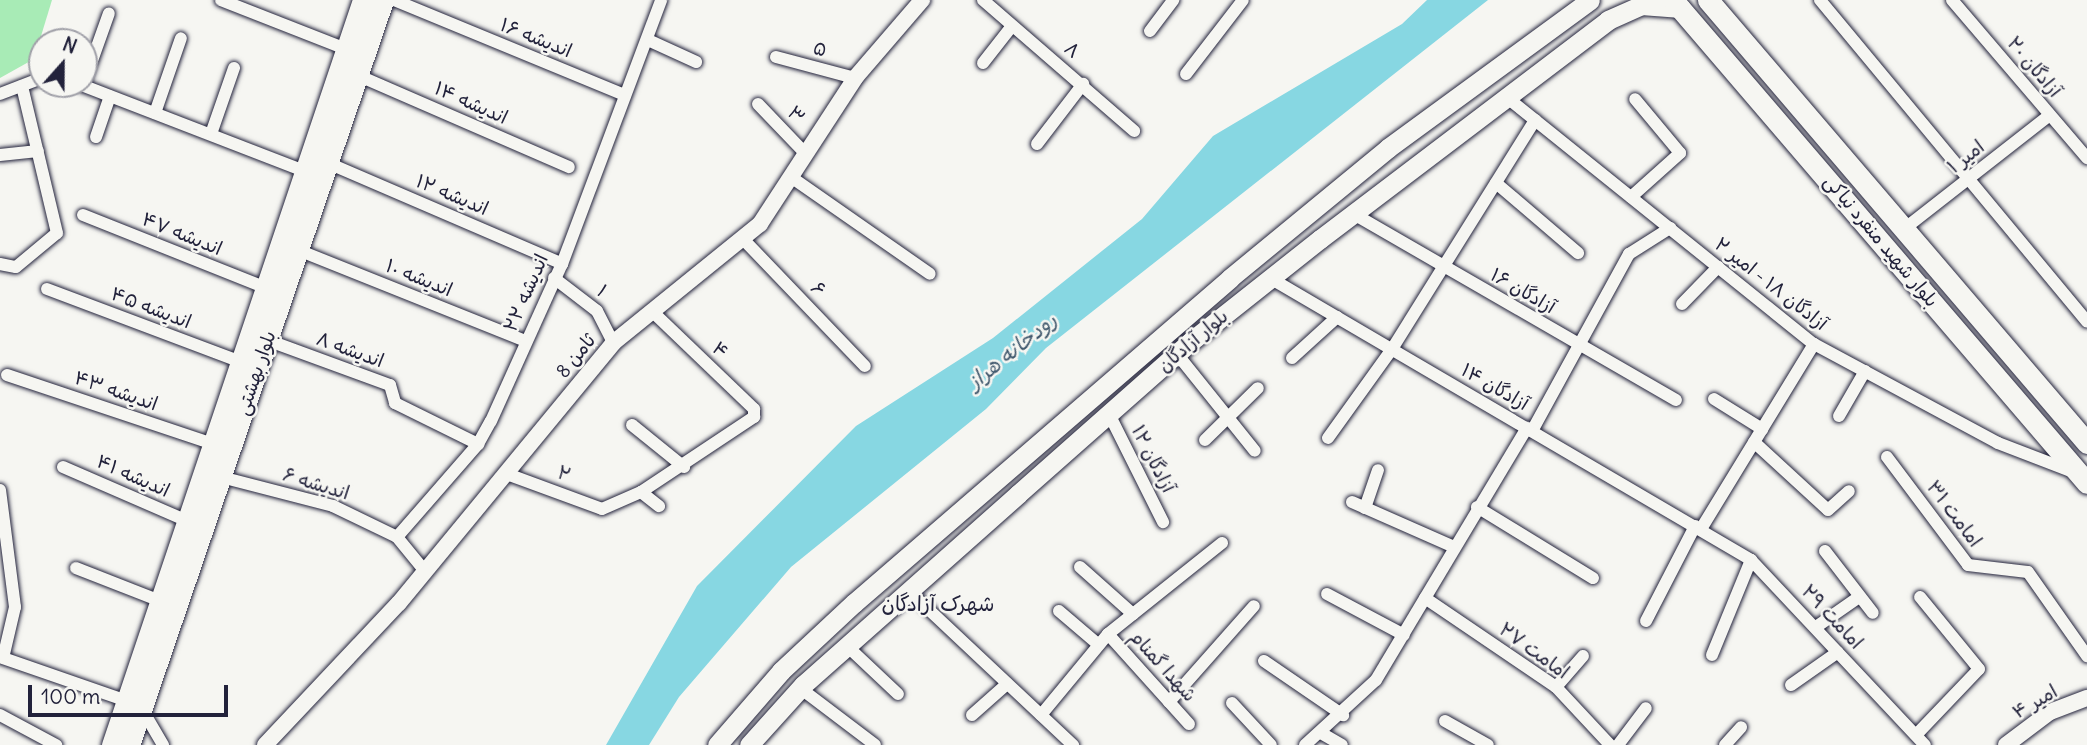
<!DOCTYPE html>
<meta charset="utf-8">
<style>
body{margin:0}
#map{position:relative;width:2087px;height:745px;overflow:hidden;background:#f6f6f2;font-family:Delius,"Playpen Sans Arabic",sans-serif}
div>[style]{position:absolute}
.green>*{inset:0;background:#a8ebb6}
.water>*{inset:0;background:#87d7e2}
.roads{filter:drop-shadow(0 0 2px #22223b) drop-shadow(0 0 2px #22223b)}
.minor>*{height:12px;margin:-6px;padding:0 6px;transform-origin:6px;border-radius:6px;background:#f6f6f2}
.tertiary>*{height:16px;margin:-8px;padding:0 8px;transform-origin:8px;border-radius:8px;background:#f6f6f2}
.secondary>*{height:19px;margin:-9.5px;padding:0 9.5px;transform-origin:9.5px;border-radius:9.5px;background:#f6f6f2}
.primary>*{height:21px;margin:-10.5px;padding:0 10.5px;transform-origin:10.5px;border-radius:10.5px;background:#f6f6f2}
span{translate:-50% -50%;white-space:nowrap;text-align:center;line-height:1.15;-webkit-text-stroke:5px #f6f6f2;paint-order:stroke}
.street-label{font-size:19px;color:#22223b}
.water-label{font-size:21px;color:#40586d;font-style:italic}
.neighbourhood-label{font-size:21px;color:#22223b}
.north{position:absolute;left:28px;top:28px;width:70px;height:70px;box-sizing:border-box;background:#f6f6f2;border:2px solid #a1a1a9;border-radius:50%;rotate:21deg;font-size:19px;font-weight:700;line-height:28px;text-align:center;color:#22223b}
.north::after{content:'';display:block;margin:auto;width:24px;height:32px;background:#22223b;clip-path:polygon(50% 0,100% 100%,50% 72%,0 100%)}
.scale{position:absolute;left:28px;top:685px;width:200px;height:32px;box-sizing:border-box;border:4px solid #22223b;border-top:0;padding-left:9px;font-size:21px;line-height:24px;white-space:nowrap;color:#22223b;-webkit-text-stroke:5px #f6f6f2;paint-order:stroke}
</style>
<div id="map">
<div class="green">
<i style="clip-path:polygon(0 0,52px 0,34px 59px,0 78px)"></i>
</div>
<div class="water">
<i style="clip-path:polygon(1427px 0,1488px 0,1046px 348px,986px 409px,791px 567px,679px 697px,649px 745px,606px 745px,697px 586px,856px 426px,993px 338px,1142px 219px,1213px 136px,1402px 24px)"></i>
</div>
<div class="roads">
<div class="minor">
<i style="left:221px;top:0;width:134px;rotate:21.4deg"></i>
<i style="left:394px;top:0;width:250px;rotate:22.4deg"></i>
<i style="left:983px;top:0;width:200px;rotate:40.9deg"></i>
<i style="left:1820px;top:0;width:418px;rotate:50.3deg"></i>
<i style="left:1952px;top:0;width:208px;rotate:49.5deg"></i>
<i style="left:1150px;top:31px;width:39px;rotate:-53deg"></i>
<i style="left:648px;top:40px;width:53px;rotate:24.6deg"></i>
<i style="left:776px;top:57px;width:82px;rotate:14.9deg"></i>
<i style="left:983px;top:63px;width:47px;rotate:-51.9deg"></i>
<i style="left:1186px;top:74px;width:93px;rotate:-52.4deg"></i>
<i style="left:357px;top:75px;width:231px;rotate:23.5deg"></i>
<i style="left:79px;top:84px;width:242px;rotate:21.1deg"></i>
<i style="left:83px;top:86px;width:77px;rotate:-70.4deg"></i>
<i style="left:0;top:94px;width:45px;rotate:-20.9deg"></i>
<i style="left:1505px;top:96px;width:396px;rotate:38.8deg"></i>
<i style="left:1814px;top:344px;width:209px;rotate:28.3deg"></i>
<i style="left:1998px;top:443px;width:80px;rotate:21.1deg"></i>
<i style="left:758px;top:104px;width:69px;rotate:46.2deg"></i>
<i style="left:155px;top:113px;width:79px;rotate:-70.9deg"></i>
<i style="left:211px;top:134px;width:70px;rotate:-70.8deg"></i>
<i style="left:96px;top:137px;width:43px;rotate:-71.1deg"></i>
<i style="left:1037px;top:144px;width:76px;rotate:-52.5deg"></i>
<i style="left:0;top:155px;width:38px;rotate:-6deg"></i>
<i style="left:328px;top:163px;width:255px;rotate:23.3deg"></i>
<i style="left:791px;top:177px;width:169px;rotate:34.9deg"></i>
<i style="left:1496px;top:183px;width:108px;rotate:40.5deg"></i>
<i style="left:1631px;top:197px;width:66px;rotate:-41.9deg"></i>
<i style="left:1680px;top:153px;width:70px;rotate:-129.8deg"></i>
<i style="left:1352px;top:213px;width:374px;rotate:30deg"></i>
<i style="left:83px;top:215px;width:197px;rotate:21.7deg"></i>
<i style="left:1904px;top:229px;width:185px;rotate:-38deg"></i>
<i style="left:743px;top:239px;width:176px;rotate:46.2deg"></i>
<i style="left:298px;top:250px;width:245px;rotate:21.8deg"></i>
<i style="left:0;top:264px;width:16px;rotate:11deg"></i>
<i style="left:16px;top:267px;width:53px;rotate:-39.7deg"></i>
<i style="left:57px;top:233px;width:151px;rotate:-103.4deg"></i>
<i style="left:554px;top:278px;width:54px;rotate:37.5deg"></i>
<i style="left:597px;top:311px;width:36px;rotate:63deg"></i>
<i style="left:1270px;top:278px;width:558px;rotate:30.38deg"></i>
<i style="left:1751px;top:560px;width:254px;rotate:46.8deg"></i>
<i style="left:47px;top:289px;width:207px;rotate:20.6deg"></i>
<i style="left:1682px;top:304px;width:52px;rotate:-45.8deg"></i>
<i style="left:267px;top:340px;width:131px;rotate:20.1deg"></i>
<i style="left:390px;top:385px;width:19px;rotate:74deg"></i>
<i style="left:395px;top:403px;width:93px;rotate:26.3deg"></i>
<i style="left:1177px;top:354px;width:124px;rotate:51.2deg"></i>
<i style="left:1292px;top:358px;width:61px;rotate:-42.3deg"></i>
<i style="left:7px;top:375px;width:217px;rotate:18.5deg"></i>
<i style="left:1714px;top:399px;width:57px;rotate:32deg"></i>
<i style="left:1109px;top:414px;width:121px;rotate:63.4deg"></i>
<i style="left:1839px;top:416px;width:52px;rotate:-60deg"></i>
<i style="left:632px;top:425px;width:67px;rotate:38.9deg"></i>
<i style="left:1532px;top:431px;width:202px;rotate:-61.3deg"></i>
<i style="left:1629px;top:254px;width:49px;rotate:-32.4deg"></i>
<i style="left:1328px;top:438px;width:110px;rotate:-54.3deg"></i>
<i style="left:1392px;top:349px;width:270px;rotate:-58deg"></i>
<i style="left:1205px;top:440px;width:74px;rotate:-44.5deg"></i>
<i style="left:1754px;top:442px;width:100px;rotate:42.6deg"></i>
<i style="left:1828px;top:510px;width:28px;rotate:-42deg"></i>
<i style="left:1887px;top:457px;width:135px;rotate:53.1deg"></i>
<i style="left:1968px;top:565px;width:60px;rotate:6.7deg"></i>
<i style="left:2028px;top:572px;width:103px;rotate:54.9deg"></i>
<i style="left:63px;top:467px;width:135px;rotate:23.5deg"></i>
<i style="left:507px;top:474px;width:101px;rotate:20.2deg"></i>
<i style="left:602px;top:509px;width:43px;rotate:-23.6deg"></i>
<i style="left:641px;top:492px;width:23px;rotate:38deg"></i>
<i style="left:221px;top:477px;width:116px;rotate:14.5deg"></i>
<i style="left:333px;top:506px;width:71px;rotate:25.8deg"></i>
<i style="left:0;top:490px;width:118px;rotate:82.7deg"></i>
<i style="left:15px;top:607px;width:52px;rotate:103.2deg"></i>
<i style="left:641px;top:492px;width:136px;rotate:-33.6deg"></i>
<i style="left:754px;top:417px;width:8px;rotate:-90deg"></i>
<i style="left:754px;top:409px;width:139px;rotate:-136.2deg"></i>
<i style="left:1352px;top:502px;width:111px;rotate:23.8deg"></i>
<i style="left:1477px;top:507px;width:136px;rotate:31.5deg"></i>
<i style="left:1365px;top:508px;width:40px;rotate:-71.1deg"></i>
<i style="left:1701px;top:529px;width:217px;rotate:-58.6deg"></i>
<i style="left:1825px;top:551px;width:78px;rotate:52.3deg"></i>
<i style="left:1080px;top:567px;width:71px;rotate:41.6deg"></i>
<i style="left:76px;top:568px;width:90px;rotate:21.4deg"></i>
<i style="left:424px;top:570px;width:43px;rotate:-129.3deg"></i>
<i style="left:397px;top:537px;width:123px;rotate:-48.9deg"></i>
<i style="left:478px;top:444px;width:26px;rotate:-61deg"></i>
<i style="left:491px;top:421px;width:172px;rotate:-65.7deg"></i>
<i style="left:562px;top:264px;width:282px;rotate:-69.4deg"></i>
<i style="left:910px;top:592px;width:224px;rotate:43.2deg"></i>
<i style="left:1327px;top:594px;width:87px;rotate:28deg"></i>
<i style="left:1425px;top:598px;width:158px;rotate:34.2deg"></i>
<i style="left:1556px;top:687px;width:79px;rotate:47deg"></i>
<i style="left:1059px;top:611px;width:52px;rotate:40.4deg"></i>
<i style="left:1646px;top:621px;width:107px;rotate:-62.7deg"></i>
<i style="left:1816px;top:627px;width:52px;rotate:-34.9deg"></i>
<i style="left:1108px;top:634px;width:121px;rotate:48deg"></i>
<i style="left:847px;top:646px;width:70px;rotate:43.3deg"></i>
<i style="left:1712px;top:655px;width:103px;rotate:-67.7deg"></i>
<i style="left:0;top:657px;width:134px;rotate:19.1deg"></i>
<i style="left:1264px;top:661px;width:96px;rotate:34.4deg"></i>
<i style="left:1791px;top:685px;width:57px;rotate:-35.1deg"></i>
<i style="left:1556px;top:687px;width:41px;rotate:-48.9deg"></i>
<i style="left:800px;top:688px;width:94px;rotate:37.2deg"></i>
<i style="left:1169px;top:702px;width:128px;rotate:-48.5deg"></i>
<i style="left:1232px;top:703px;width:57px;rotate:47.1deg"></i>
<i style="left:142px;top:709px;width:42px;rotate:59.7deg"></i>
<i style="left:0;top:715px;width:64px;rotate:28.2deg"></i>
<i style="left:972px;top:715px;width:47px;rotate:-41.5deg"></i>
<i style="left:1041px;top:715px;width:105px;rotate:-50.4deg"></i>
<i style="left:1108px;top:634px;width:146px;rotate:-38.6deg"></i>
<i style="left:1445px;top:721px;width:49px;rotate:29.2deg"></i>
<i style="left:1321px;top:733px;width:24px;rotate:30deg"></i>
<i style="left:1916px;top:735px;width:91px;rotate:-46.3deg"></i>
<i style="left:1979px;top:669px;width:93px;rotate:-129.3deg"></i>
<i style="left:1305px;top:745px;width:96px;rotate:-42.5deg"></i>
<i style="left:1376px;top:680px;width:294px;rotate:-59.1deg"></i>
<i style="left:1618px;top:745px;width:46px;rotate:-52.9deg"></i>
<i style="left:1725px;top:745px;width:24px;rotate:-48deg"></i>
</div>
<div class="tertiary">
<i style="left:265px;top:745px;width:195px;rotate:-46.7deg"></i>
<i style="left:399px;top:603px;width:337px;rotate:-50.5deg"></i>
<i style="left:613px;top:343px;width:189px;rotate:-39deg"></i>
<i style="left:760px;top:224px;width:174px;rotate:-56.9deg"></i>
<i style="left:855px;top:78px;width:103px;rotate:-49.3deg"></i>
<i style="left:2006px;top:745px;width:55px;rotate:-36.9deg"></i>
<i style="left:2050px;top:712px;width:40px;rotate:-21deg"></i>
</div>
<div class="secondary">
<i style="left:717px;top:745px;width:98px;rotate:-49.1deg"></i>
<i style="left:781px;top:671px;width:100px;rotate:-43deg"></i>
<i style="left:854px;top:603px;width:497px;rotate:-40.8deg"></i>
<i style="left:1230px;top:278px;width:205px;rotate:-39.4deg"></i>
<i style="left:1388px;top:148px;width:250px;rotate:-36.2deg"></i>
<i style="left:749px;top:745px;width:81px;rotate:-48deg"></i>
<i style="left:803px;top:685px;width:288px;rotate:-41.6deg"></i>
<i style="left:1018px;top:494px;width:230px;rotate:-41.5deg"></i>
<i style="left:1190px;top:342px;width:166px;rotate:-38.4deg"></i>
<i style="left:1320px;top:239px;width:362px;rotate:-37.2deg"></i>
<i style="left:1608px;top:20px;width:36px;rotate:-24deg"></i>
<i style="left:1641px;top:5px;width:40px;rotate:4.3deg"></i>
</div>
<div class="primary">
<i style="left:1673px;top:0;width:636px;rotate:49.4deg"></i>
<i style="left:1708px;top:0;width:583px;rotate:49.45deg"></i>
<i style="left:112px;top:745px;width:786px;rotate:-71.38deg"></i>
<i style="left:129px;top:745px;width:787px;rotate:-71.17deg"></i>
</div>
</div>
<div class="street-label">
<span style="left:536px;top:38px;rotate:22deg">اندیشه ۱۶</span>
<span style="left:820px;top:49px;rotate:15deg">۵</span>
<span style="left:1072px;top:50px;rotate:40deg">۸</span>
<span style="left:2034px;top:67px;rotate:50deg">آزادگان ۲۰</span>
<span style="left:471px;top:103px;rotate:24deg">اندیشه ۱۴</span>
<span style="left:796px;top:115px;rotate:46deg">۳</span>
<span style="left:1966px;top:157px;rotate:-38deg">امیر ۱</span>
<span style="left:452px;top:195px;rotate:23deg">اندیشه ۱۲</span>
<span style="left:182px;top:234px;rotate:22deg">اندیشه ۴۷</span>
<span style="left:1881px;top:241px;rotate:50deg">بلوار شهید منفرد نیاکی</span>
<span style="left:419px;top:278px;rotate:22deg">اندیشه ۱۰</span>
<span style="left:1771px;top:284px;rotate:38deg">آزادگان ۱۸ - امیر ۲</span>
<span style="left:818px;top:289px;rotate:46deg">۶</span>
<span style="left:602px;top:291px;rotate:41deg">۱</span>
<span style="left:1523px;top:291px;rotate:30deg">آزادگان ۱۶</span>
<span style="left:526px;top:293px;rotate:-66deg">اندیشه ۲۲</span>
<span style="left:151px;top:308px;rotate:21deg">اندیشه ۴۵</span>
<span style="left:1193px;top:341px;rotate:-40deg">بلوار آزادگان</span>
<span style="left:350px;top:350px;rotate:20deg">اندیشه ۸</span>
<span style="left:720px;top:350px;rotate:44deg">۴</span>
<span style="left:576px;top:356px;rotate:-51deg">ثامن 8</span>
<span style="left:256px;top:373px;rotate:-71deg">بلوار بهشتی</span>
<span style="left:1495px;top:387px;rotate:30deg">آزادگان ۱۴</span>
<span style="left:116px;top:391px;rotate:19deg">اندیشه ۴۳</span>
<span style="left:1153px;top:459px;rotate:63deg">آزادگان ۱۲</span>
<span style="left:564px;top:474px;rotate:21deg">۲</span>
<span style="left:133px;top:476px;rotate:24deg">اندیشه ۴۱</span>
<span style="left:316px;top:484px;rotate:17deg">اندیشه ۶</span>
<span style="left:1954px;top:514px;rotate:53deg">امامت ۳۱</span>
<span style="left:1832px;top:617px;rotate:47deg">امامت ۲۹</span>
<span style="left:1534px;top:651px;rotate:36deg">امامت ۲۷</span>
<span style="left:1163px;top:666px;rotate:48deg">شهدا گمنام</span>
<span style="left:2035px;top:702px;rotate:-30deg">امیر ۴</span>
</div>
<div class="water-label">
<span style="left:1012px;top:351px;rotate:-39deg">رودخانه هراز</span>
</div>
<div class="neighbourhood-label">
<span style="left:938px;top:604px">شهرک آزادگان</span>
</div>
<div class="north">N</div>
<div class="scale">100 m</div>
</div>
